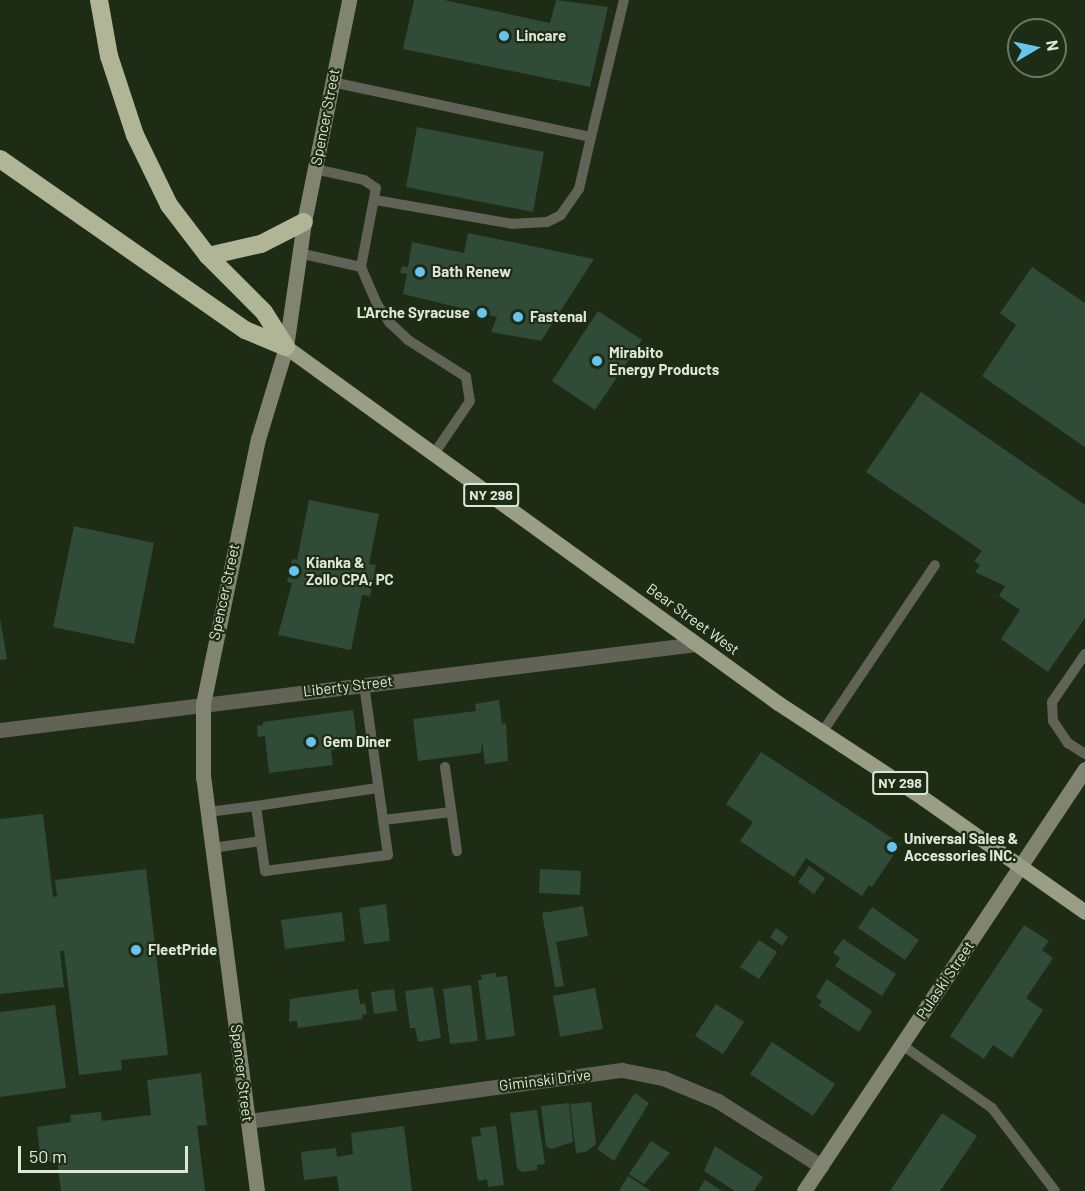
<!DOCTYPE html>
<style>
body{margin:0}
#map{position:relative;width:1085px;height:1191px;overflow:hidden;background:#1e2c15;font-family:Barlow,sans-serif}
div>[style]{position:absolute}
.building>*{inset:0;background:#314b39}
.lane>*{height:10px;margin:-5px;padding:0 5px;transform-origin:5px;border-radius:5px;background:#616356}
.street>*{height:15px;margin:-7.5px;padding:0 7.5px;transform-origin:7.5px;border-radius:7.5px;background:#616356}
.secondary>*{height:15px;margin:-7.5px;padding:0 7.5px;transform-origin:7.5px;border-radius:7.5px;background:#818470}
.primary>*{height:15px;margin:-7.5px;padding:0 7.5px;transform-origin:7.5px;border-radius:7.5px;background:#999e84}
.highway>*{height:18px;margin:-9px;padding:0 9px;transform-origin:9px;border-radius:9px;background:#b0b596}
.dots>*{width:16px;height:16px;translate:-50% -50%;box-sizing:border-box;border:3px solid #1e2c15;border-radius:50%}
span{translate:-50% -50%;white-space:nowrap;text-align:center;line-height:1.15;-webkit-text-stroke:4.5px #1e2c15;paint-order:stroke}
.shield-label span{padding:2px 4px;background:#1e2c15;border:2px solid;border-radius:4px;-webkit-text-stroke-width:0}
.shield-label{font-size:14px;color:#dde7d8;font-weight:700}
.poi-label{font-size:15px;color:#dde7d8;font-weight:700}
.left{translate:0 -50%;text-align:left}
.right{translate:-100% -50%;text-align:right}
.street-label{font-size:15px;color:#dde7d8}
.north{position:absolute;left:1007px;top:18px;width:60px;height:60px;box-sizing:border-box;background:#1e2c15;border:2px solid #6a7763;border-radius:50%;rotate:81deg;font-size:16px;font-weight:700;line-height:24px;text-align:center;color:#dde7d8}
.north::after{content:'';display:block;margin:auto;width:21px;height:27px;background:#66c4ef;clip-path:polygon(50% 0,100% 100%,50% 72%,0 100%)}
.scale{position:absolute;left:18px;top:1146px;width:170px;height:27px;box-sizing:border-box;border:3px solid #dde7d8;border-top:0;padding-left:8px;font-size:18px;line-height:21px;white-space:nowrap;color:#dde7d8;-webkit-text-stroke:4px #1e2c15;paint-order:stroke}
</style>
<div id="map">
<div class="building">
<i style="clip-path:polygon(414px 0,444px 0,550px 23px,556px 0,608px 7px,590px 87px,403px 49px)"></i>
<i style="clip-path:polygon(417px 127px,544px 152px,533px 212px,406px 187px)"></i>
<i style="clip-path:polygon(468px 233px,594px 259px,541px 341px,491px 332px,497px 317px,403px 294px,407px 274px,400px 273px,402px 266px,408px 267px,412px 242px,464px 253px)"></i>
<i style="clip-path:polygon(1032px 267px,1085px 303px,1085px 447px,982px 376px,1016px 325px,1000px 313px)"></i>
<i style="clip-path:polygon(598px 311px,642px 340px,595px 410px,552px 381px)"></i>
<i style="clip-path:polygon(921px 392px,1085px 505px,1085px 618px,1048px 672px,1001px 639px,1020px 610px,999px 596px,1005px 586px,975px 572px,980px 565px,974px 561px,982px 551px,866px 472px)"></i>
<i style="clip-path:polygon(309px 500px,379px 514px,369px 564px,376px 565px,370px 596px,362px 595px,351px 650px,278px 635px,292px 583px,287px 582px,292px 559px,297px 560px)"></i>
<i style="clip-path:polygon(74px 526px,154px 543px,134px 644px,53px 627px)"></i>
<i style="clip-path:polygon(0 618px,7px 659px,0 660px)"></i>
<i style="clip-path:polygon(499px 700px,502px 724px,506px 723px,508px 761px,485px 764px,482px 741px,481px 753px,418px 761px,413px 719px,476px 711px,475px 704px)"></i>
<i style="clip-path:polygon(353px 710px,358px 746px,331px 750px,333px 765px,269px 773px,265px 736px,258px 737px,257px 726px,263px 725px,263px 722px)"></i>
<i style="clip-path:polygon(761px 752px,901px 844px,872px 887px,869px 885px,862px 896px,806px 858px,794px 877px,740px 841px,753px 822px,726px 804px)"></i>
<i style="clip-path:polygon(43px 814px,53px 897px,57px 896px,55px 880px,146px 869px,168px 1055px,121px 1060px,122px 1070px,79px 1075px,64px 951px,60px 951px,64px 987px,0 994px,0 819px)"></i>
<i style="clip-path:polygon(809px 866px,825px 878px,814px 894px,798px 882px)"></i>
<i style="clip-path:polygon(540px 869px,581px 871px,580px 895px,539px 893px)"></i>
<i style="clip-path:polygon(386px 904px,390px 941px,364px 944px,359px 908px)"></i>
<i style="clip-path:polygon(583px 906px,588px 936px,556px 942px,564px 986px,555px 987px,542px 913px)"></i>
<i style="clip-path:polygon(872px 907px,919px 940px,905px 960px,858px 928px)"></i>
<i style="clip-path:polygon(342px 912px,345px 941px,285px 949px,281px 920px)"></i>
<i style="clip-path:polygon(1024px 925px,1049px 941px,1042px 950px,1053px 958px,1026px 998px,1043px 1010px,1012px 1058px,993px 1045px,984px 1059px,950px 1036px)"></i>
<i style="clip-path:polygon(776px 928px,788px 937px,782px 946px,770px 937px)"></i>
<i style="clip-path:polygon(843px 939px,896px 974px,882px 996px,835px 966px,840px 958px,833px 953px)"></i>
<i style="clip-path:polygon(759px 940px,777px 952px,759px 979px,740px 967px)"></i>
<i style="clip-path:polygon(496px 973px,496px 977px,507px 976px,515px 1036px,486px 1040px,478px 980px,482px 980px,481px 975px)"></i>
<i style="clip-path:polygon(827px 979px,872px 1011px,859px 1032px,819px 1006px,822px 1001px,816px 997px)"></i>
<i style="clip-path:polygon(471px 985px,478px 1041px,450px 1044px,443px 989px)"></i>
<i style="clip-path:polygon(433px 987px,441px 1038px,418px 1042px,415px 1028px,410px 1028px,405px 991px)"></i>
<i style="clip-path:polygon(595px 988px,603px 1029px,560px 1037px,553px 996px)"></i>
<i style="clip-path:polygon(358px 989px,360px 1004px,365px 1003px,367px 1014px,362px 1015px,363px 1019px,298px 1028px,297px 1021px,289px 1022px,290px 999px)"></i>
<i style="clip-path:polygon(394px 989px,397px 1011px,374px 1014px,371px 992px)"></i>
<i style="clip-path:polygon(716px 1004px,744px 1022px,723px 1054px,695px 1036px)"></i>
<i style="clip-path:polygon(55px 1005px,66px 1088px,0 1097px,0 1012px)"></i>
<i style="clip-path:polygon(772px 1042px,835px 1084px,813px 1116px,750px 1074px)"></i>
<i style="clip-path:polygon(201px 1073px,207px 1125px,197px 1126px,205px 1191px,61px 1191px,57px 1161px,41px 1163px,37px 1127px,71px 1122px,70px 1115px,101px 1112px,102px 1121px,151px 1115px,147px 1080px)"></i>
<i style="clip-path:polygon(635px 1093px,649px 1103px,614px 1161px,597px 1149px)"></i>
<i style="clip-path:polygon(591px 1102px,596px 1144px,586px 1152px,576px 1153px,570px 1104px)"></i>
<i style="clip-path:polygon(569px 1103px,573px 1142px,551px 1149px,546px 1146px,541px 1106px)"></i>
<i style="clip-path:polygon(537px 1110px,545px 1164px,537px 1165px,537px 1170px,522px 1172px,517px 1168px,510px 1113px)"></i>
<i style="clip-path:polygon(942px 1113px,977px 1136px,940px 1191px,890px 1191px)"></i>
<i style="clip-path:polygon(404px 1126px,412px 1191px,339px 1191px,337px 1176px,304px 1180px,301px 1152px,336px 1148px,337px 1157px,353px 1154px,351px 1133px)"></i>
<i style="clip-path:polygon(496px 1126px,504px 1185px,488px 1187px,487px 1179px,478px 1181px,471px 1137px,481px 1136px,480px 1128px)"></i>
<i style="clip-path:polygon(651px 1141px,670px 1153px,644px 1184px,629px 1174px)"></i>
<i style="clip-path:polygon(715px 1146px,763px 1177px,754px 1191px,735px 1191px,704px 1171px)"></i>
<i style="clip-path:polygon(628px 1176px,651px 1191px,619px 1191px)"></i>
<i style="clip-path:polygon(705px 1180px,722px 1191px,698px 1191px)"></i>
</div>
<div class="lane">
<i style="left:332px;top:82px;width:265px;rotate:12deg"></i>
<i style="left:591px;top:137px;width:53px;rotate:103deg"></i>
<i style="left:579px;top:189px;width:32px;rotate:125deg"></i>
<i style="left:561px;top:215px;width:16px;rotate:153deg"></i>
<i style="left:547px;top:222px;width:34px;rotate:177deg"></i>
<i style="left:513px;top:224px;width:139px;rotate:-170.1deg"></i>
<i style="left:591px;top:137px;width:141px;rotate:-76.5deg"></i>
<i style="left:315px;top:169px;width:50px;rotate:12.7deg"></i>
<i style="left:364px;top:180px;width:14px;rotate:34deg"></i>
<i style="left:376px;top:188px;width:80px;rotate:100.8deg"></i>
<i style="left:299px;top:253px;width:64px;rotate:12.7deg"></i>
<i style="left:361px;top:267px;width:40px;rotate:66.6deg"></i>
<i style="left:377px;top:304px;width:22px;rotate:56deg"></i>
<i style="left:389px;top:322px;width:26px;rotate:43deg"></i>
<i style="left:408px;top:340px;width:69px;rotate:32.5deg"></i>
<i style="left:466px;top:377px;width:24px;rotate:81deg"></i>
<i style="left:470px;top:401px;width:64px;rotate:124.2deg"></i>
<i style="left:1085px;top:654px;width:58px;rotate:124.5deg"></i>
<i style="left:1052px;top:702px;width:19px;rotate:87deg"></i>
<i style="left:1053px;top:721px;width:27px;rotate:56deg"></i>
<i style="left:1068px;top:743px;width:20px;rotate:33deg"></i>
<i style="left:823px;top:731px;width:200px;rotate:-56deg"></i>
<i style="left:445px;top:767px;width:85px;rotate:81.9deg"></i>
<i style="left:256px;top:806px;width:123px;rotate:-8.4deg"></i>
<i style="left:208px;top:812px;width:48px;rotate:-7.1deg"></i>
<i style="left:256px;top:806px;width:66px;rotate:82.1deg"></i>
<i style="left:265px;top:871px;width:124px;rotate:-7.4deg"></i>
<i style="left:388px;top:855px;width:173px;rotate:-98deg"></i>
<i style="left:383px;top:820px;width:69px;rotate:-6.6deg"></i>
<i style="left:212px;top:848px;width:49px;rotate:-8.1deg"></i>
<i style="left:902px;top:1045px;width:110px;rotate:35deg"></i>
<i style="left:992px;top:1108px;width:104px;rotate:52.8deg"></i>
</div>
<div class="street">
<i style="left:0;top:730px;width:701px;rotate:-7.04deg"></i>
<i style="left:248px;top:1121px;width:377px;rotate:-7.8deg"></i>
<i style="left:622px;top:1070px;width:42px;rotate:11deg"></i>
<i style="left:663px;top:1078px;width:60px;rotate:22.7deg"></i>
<i style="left:718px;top:1101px;width:122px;rotate:32.3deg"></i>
</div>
<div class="secondary">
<i style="left:257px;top:1191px;width:417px;rotate:-97.4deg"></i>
<i style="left:203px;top:778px;width:74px;rotate:-90deg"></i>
<i style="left:203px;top:704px;width:271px;rotate:-78.3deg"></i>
<i style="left:258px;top:439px;width:96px;rotate:-73.1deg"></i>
<i style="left:286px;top:347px;width:126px;rotate:-81.8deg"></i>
<i style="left:304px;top:222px;width:227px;rotate:-78.5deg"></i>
<i style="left:804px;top:1191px;width:507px;rotate:-56.34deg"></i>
</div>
<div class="primary">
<i style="left:286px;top:347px;width:607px;rotate:35.89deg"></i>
<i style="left:778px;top:703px;width:173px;rotate:33.2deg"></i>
<i style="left:923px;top:798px;width:198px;rotate:35.1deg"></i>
</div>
<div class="highway">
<i style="left:99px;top:0;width:57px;rotate:79.9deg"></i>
<i style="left:109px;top:56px;width:83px;rotate:71.8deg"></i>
<i style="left:135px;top:135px;width:78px;rotate:64.1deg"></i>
<i style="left:169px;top:205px;width:64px;rotate:52.6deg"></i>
<i style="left:208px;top:256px;width:79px;rotate:45deg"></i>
<i style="left:264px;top:312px;width:41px;rotate:57.8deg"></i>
<i style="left:0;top:159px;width:299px;rotate:34.9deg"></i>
<i style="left:245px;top:330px;width:44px;rotate:22.5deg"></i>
<i style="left:208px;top:256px;width:54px;rotate:-12.8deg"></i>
<i style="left:261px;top:244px;width:48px;rotate:-27.1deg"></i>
</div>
<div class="dots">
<i style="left:504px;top:36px;background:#66c4ef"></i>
<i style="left:420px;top:272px;background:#66c4ef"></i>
<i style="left:482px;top:313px;background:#66c4ef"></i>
<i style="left:518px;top:317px;background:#66c4ef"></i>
<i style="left:597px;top:361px;background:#66c4ef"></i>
<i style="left:294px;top:571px;background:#66c4ef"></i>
<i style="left:311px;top:742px;background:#66c4ef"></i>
<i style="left:892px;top:847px;background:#66c4ef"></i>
<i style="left:136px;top:950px;background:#66c4ef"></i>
</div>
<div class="shield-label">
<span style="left:491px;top:495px">NY 298</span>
<span style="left:900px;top:783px">NY 298</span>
</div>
<div class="poi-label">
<span class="left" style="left:516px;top:36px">Lincare</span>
<span class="left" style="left:432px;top:272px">Bath Renew</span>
<span class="right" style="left:470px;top:313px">L'Arche Syracuse</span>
<span class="left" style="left:530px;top:317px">Fastenal</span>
<span class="left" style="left:609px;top:361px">Mirabito<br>Energy Products</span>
<span class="left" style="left:306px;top:571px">Kianka &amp;<br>Zollo CPA, PC</span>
<span class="left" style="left:323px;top:742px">Gem Diner</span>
<span class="left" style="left:904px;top:847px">Universal Sales &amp;<br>Accessories INC.</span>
<span class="left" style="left:148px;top:950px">FleetPride</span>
</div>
<div class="street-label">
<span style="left:325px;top:117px;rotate:-79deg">Spencer Street</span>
<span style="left:224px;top:592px;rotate:-78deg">Spencer Street</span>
<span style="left:693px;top:619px;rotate:36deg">Bear Street West</span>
<span style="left:348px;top:686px;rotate:-7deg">Liberty Street</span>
<span style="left:945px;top:980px;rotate:-56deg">Pulaski Street</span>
<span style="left:242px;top:1073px;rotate:83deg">Spencer Street</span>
<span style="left:545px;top:1080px;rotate:-7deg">Giminski Drive</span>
</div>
<div class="north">N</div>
<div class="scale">50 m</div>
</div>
